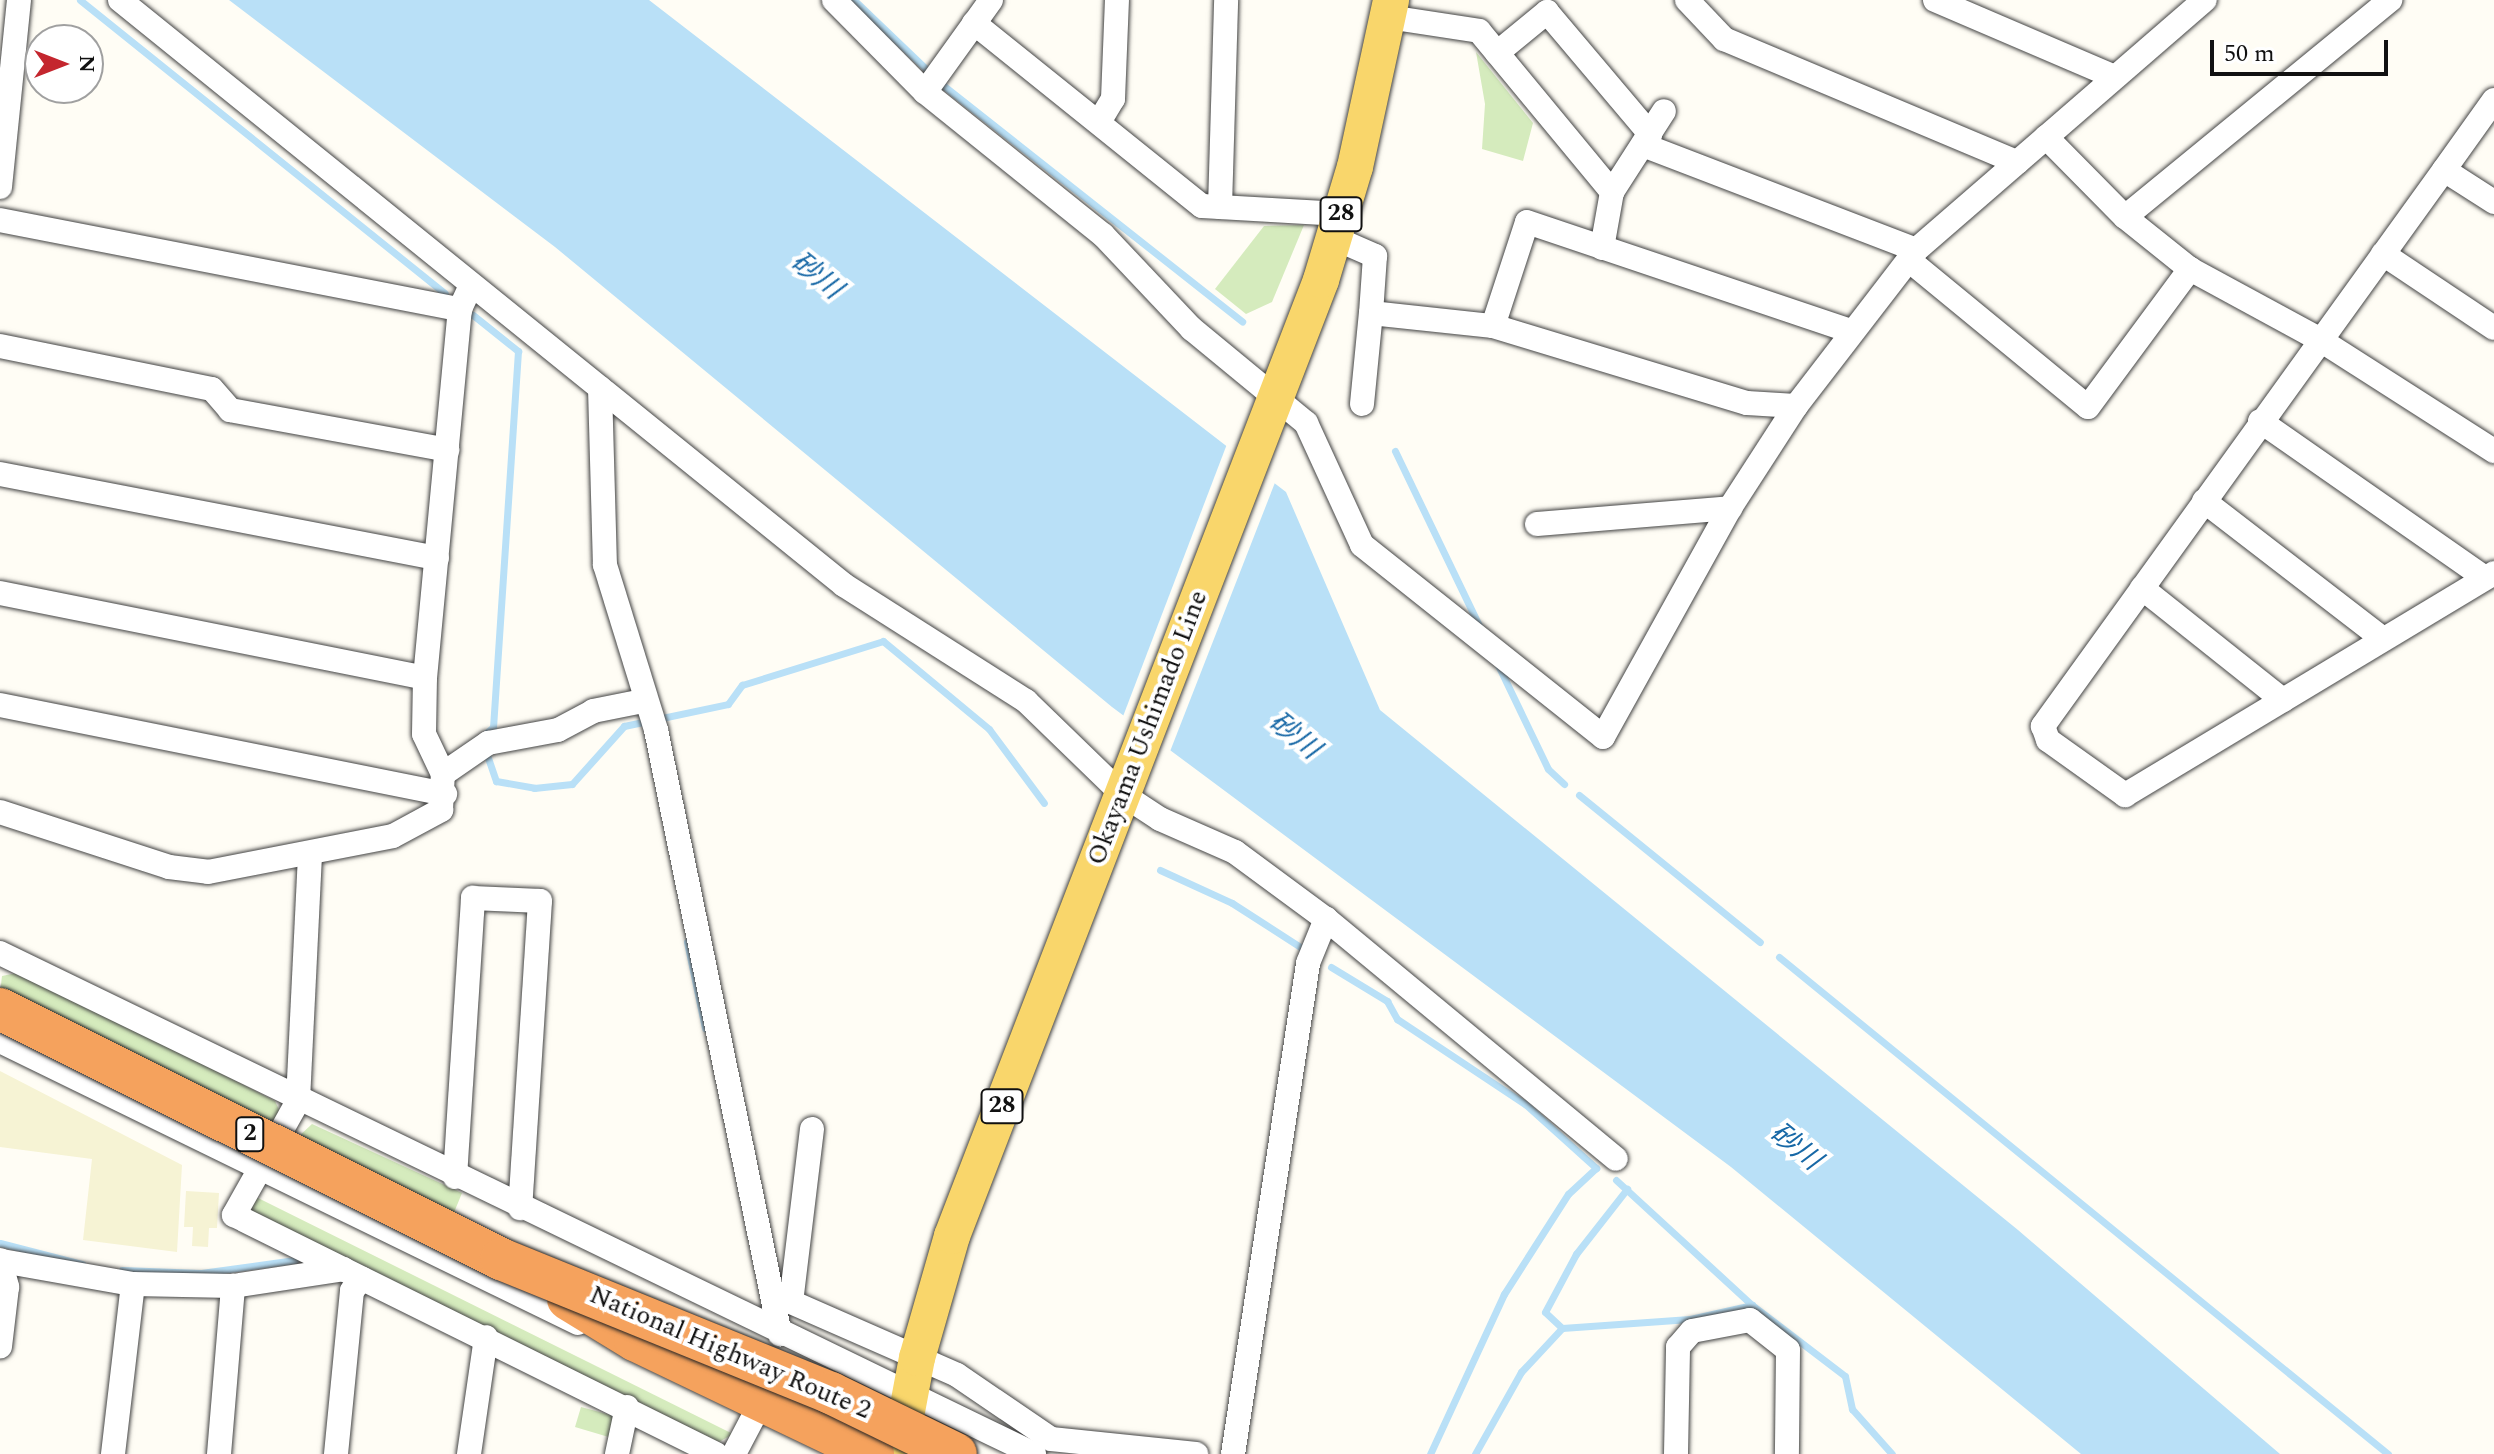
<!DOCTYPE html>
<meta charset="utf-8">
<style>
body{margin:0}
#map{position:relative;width:2494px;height:1454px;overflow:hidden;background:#fffdf5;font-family:Spectral,"Noto Sans JP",serif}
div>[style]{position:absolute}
.farmland>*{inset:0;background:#f6f3d4}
.green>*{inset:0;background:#d5ebbd}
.water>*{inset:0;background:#b9e0f7}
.pier>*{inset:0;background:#fffdf5}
.stream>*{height:7px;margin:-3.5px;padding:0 3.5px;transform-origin:3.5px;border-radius:3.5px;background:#b9e0f7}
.roads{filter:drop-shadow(0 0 2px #444) drop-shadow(0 0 2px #444)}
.street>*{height:24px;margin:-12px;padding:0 12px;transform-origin:12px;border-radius:12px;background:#fff}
.primary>*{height:36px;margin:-18px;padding:0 18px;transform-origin:18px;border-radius:18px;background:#f9d66b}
.highway>*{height:42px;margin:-21px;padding:0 21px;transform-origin:21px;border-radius:21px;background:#f5a25d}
.bridges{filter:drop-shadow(0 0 2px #222) drop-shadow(0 0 2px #222)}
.highway-bridge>*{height:42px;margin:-21px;padding:0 21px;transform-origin:21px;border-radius:21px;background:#f5a25d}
span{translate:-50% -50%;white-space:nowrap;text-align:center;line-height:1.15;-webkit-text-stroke:8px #fff;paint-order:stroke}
.shield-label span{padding:2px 6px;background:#fff;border:2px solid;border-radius:6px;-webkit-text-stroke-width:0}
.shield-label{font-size:24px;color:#111;font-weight:700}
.street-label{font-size:26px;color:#111}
.water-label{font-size:28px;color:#1768a6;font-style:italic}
.north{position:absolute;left:24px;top:24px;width:80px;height:80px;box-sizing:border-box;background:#fff;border:2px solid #a0a0a0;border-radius:50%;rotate:90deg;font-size:22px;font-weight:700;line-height:32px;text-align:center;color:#111}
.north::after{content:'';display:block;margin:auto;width:28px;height:36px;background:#c4262e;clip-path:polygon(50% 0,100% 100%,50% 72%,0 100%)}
.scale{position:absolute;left:2210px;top:40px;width:178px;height:36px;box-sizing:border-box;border:4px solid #111;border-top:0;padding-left:10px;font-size:24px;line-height:28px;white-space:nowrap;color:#111;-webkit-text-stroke:6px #fff;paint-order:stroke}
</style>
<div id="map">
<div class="farmland">
<i style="clip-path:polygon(0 1071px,182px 1165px,177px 1252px,83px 1240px,92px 1159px,0 1147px)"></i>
<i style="clip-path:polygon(186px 1191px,219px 1193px,217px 1228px,209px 1228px,208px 1247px,192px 1246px,193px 1227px,184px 1227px)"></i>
</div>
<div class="green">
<i style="clip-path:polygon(1476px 52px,1533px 123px,1523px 161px,1482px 149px,1485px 104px)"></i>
<i style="clip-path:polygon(1304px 225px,1272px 302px,1246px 314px,1215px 289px,1264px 226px)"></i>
<i style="clip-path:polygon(21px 972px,275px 1101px,282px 1116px,274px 1128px,0 993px,2px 976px)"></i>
<i style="clip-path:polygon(312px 1124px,462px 1193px,453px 1215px,297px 1138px)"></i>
<i style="clip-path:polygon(252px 1195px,733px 1434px,719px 1442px,254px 1217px,248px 1210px)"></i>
<i style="clip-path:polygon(581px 1407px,618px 1417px,612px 1438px,575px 1427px)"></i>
</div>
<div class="water">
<i style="clip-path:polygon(229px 0,649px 0,1286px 492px,1380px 710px,2018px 1230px,2280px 1454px,2081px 1454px,1731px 1167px,1112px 707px,555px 247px)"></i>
</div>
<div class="pier">
<i style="clip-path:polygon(1227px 444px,1276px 480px,1169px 754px,1122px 719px)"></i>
</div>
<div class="stream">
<i style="left:80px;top:0;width:468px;rotate:38.8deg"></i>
<i style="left:854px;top:0;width:124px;rotate:43.7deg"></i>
<i style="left:944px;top:86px;width:380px;rotate:38.3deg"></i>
<i style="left:473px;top:315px;width:58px;rotate:38.7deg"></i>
<i style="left:518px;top:351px;width:377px;rotate:93.8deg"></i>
<i style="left:493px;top:727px;width:13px;rotate:138deg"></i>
<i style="left:1395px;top:451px;width:196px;rotate:64.3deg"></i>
<i style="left:1498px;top:665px;width:115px;rotate:64.3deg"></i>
<i style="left:1548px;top:769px;width:22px;rotate:43deg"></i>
<i style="left:486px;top:752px;width:31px;rotate:71deg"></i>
<i style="left:496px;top:781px;width:39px;rotate:10deg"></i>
<i style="left:534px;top:788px;width:38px;rotate:-6deg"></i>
<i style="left:572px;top:784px;width:78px;rotate:-48.1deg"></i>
<i style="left:624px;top:726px;width:106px;rotate:-11.9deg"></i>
<i style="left:728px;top:704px;width:24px;rotate:-54deg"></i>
<i style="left:742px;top:685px;width:148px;rotate:-17.3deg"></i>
<i style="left:883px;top:641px;width:138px;rotate:39.7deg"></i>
<i style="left:989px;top:729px;width:92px;rotate:53.4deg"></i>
<i style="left:1579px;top:795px;width:233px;rotate:39.1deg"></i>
<i style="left:1160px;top:870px;width:79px;rotate:24.6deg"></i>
<i style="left:1232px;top:903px;width:87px;rotate:32.8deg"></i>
<i style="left:687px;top:942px;width:88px;rotate:78.2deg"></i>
<i style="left:1779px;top:957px;width:786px;rotate:39.22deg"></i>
<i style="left:1331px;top:967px;width:66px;rotate:31.3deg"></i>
<i style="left:1387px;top:1001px;width:21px;rotate:61deg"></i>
<i style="left:1397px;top:1019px;width:154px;rotate:33.6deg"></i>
<i style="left:1525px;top:1104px;width:96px;rotate:42deg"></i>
<i style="left:1596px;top:1168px;width:38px;rotate:137deg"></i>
<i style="left:1568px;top:1194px;width:119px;rotate:122.6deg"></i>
<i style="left:1504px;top:1294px;width:176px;rotate:114.8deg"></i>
<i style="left:1616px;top:1180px;width:185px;rotate:42.6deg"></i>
<i style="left:1752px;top:1305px;width:117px;rotate:37.4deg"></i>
<i style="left:1845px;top:1376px;width:34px;rotate:78deg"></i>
<i style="left:1852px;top:1409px;width:60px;rotate:48.4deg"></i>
<i style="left:0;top:1243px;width:85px;rotate:14.4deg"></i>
<i style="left:122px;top:1270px;width:79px;rotate:2.2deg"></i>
<i style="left:201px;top:1273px;width:95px;rotate:-7.9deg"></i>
<i style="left:1562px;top:1328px;width:128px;rotate:-4deg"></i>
<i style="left:1690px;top:1319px;width:64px;rotate:-12.7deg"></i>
<i style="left:1475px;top:1454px;width:94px;rotate:-60.7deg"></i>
<i style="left:1521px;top:1372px;width:60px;rotate:-47deg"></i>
<i style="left:1562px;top:1328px;width:23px;rotate:-137deg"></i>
<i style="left:1545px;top:1312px;width:66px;rotate:-61.9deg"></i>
<i style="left:1576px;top:1254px;width:83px;rotate:-51.9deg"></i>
</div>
<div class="roads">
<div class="street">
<i style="left:120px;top:0;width:931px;rotate:38.94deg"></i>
<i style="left:844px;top:585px;width:216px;rotate:32.5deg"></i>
<i style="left:1026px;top:701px;width:134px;rotate:44.1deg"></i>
<i style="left:1122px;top:794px;width:45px;rotate:33.3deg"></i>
<i style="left:1160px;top:819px;width:82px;rotate:23.7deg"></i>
<i style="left:1235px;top:852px;width:113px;rotate:36.4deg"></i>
<i style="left:1326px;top:919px;width:376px;rotate:39.6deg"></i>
<i style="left:834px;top:0;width:129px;rotate:45.3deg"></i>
<i style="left:925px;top:92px;width:228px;rotate:38.8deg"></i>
<i style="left:1103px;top:235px;width:129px;rotate:46.6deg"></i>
<i style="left:1192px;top:329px;width:148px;rotate:39.5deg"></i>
<i style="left:1306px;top:423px;width:134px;rotate:65.3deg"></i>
<i style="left:1362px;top:545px;width:308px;rotate:38.5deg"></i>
<i style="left:1603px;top:737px;width:262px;rotate:-61deg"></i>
<i style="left:1730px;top:508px;width:121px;rotate:-57.1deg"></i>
<i style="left:1796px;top:406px;width:197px;rotate:-52.4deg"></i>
<i style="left:1916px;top:250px;width:382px;rotate:-40.9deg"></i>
<i style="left:1687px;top:0;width:54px;rotate:46.5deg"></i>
<i style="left:1724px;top:39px;width:318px;rotate:22.8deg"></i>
<i style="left:1935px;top:0;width:193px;rotate:23.2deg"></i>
<i style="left:1388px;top:17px;width:92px;rotate:8.7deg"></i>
<i style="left:1479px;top:31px;width:209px;rotate:50.4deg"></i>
<i style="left:974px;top:23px;width:292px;rotate:38.8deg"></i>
<i style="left:1202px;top:206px;width:139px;rotate:3.3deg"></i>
<i style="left:1497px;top:53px;width:65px;rotate:-39.4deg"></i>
<i style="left:1547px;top:12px;width:160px;rotate:49.8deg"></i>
<i style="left:925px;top:92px;width:113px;rotate:-54.3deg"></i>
<i style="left:1099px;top:122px;width:27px;rotate:-59deg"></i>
<i style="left:1113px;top:99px;width:99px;rotate:-87.7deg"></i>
<i style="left:2046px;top:137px;width:112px;rotate:45.4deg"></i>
<i style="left:2125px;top:217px;width:83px;rotate:38.7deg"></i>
<i style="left:2190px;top:269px;width:147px;rotate:28.5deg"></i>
<i style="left:2319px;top:339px;width:208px;rotate:32.6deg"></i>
<i style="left:1643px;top:145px;width:292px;rotate:21deg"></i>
<i style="left:2444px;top:170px;width:86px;rotate:-54.5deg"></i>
<i style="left:0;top:187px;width:188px;rotate:-84.2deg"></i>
<i style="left:2494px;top:202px;width:59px;rotate:-147.4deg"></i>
<i style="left:2444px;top:170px;width:686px;rotate:125.8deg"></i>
<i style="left:2043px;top:726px;width:15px;rotate:70deg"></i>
<i style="left:2048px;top:740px;width:95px;rotate:35.5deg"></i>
<i style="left:2125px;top:795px;width:431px;rotate:-31deg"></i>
<i style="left:1220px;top:207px;width:207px;rotate:-88.3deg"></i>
<i style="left:2125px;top:217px;width:343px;rotate:-39.3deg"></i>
<i style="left:0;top:220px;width:469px;rotate:11deg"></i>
<i style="left:1334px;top:238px;width:45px;rotate:23.7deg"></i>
<i style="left:1375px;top:256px;width:57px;rotate:94deg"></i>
<i style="left:1371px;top:313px;width:123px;rotate:6.1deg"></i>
<i style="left:1493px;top:326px;width:265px;rotate:16.9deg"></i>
<i style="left:1747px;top:403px;width:49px;rotate:3.5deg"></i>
<i style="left:1602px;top:248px;width:57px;rotate:-79.9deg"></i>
<i style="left:1612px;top:192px;width:96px;rotate:-57.3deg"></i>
<i style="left:2383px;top:254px;width:133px;rotate:33.7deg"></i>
<i style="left:1910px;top:261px;width:230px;rotate:39.4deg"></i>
<i style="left:2088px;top:407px;width:172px;rotate:-53.5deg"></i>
<i style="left:1493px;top:326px;width:109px;rotate:-71.9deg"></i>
<i style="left:1527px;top:222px;width:341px;rotate:18.6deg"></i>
<i style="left:0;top:346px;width:216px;rotate:11.5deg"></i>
<i style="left:212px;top:389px;width:28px;rotate:49deg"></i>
<i style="left:230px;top:410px;width:221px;rotate:10.4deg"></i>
<i style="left:600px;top:388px;width:177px;rotate:88.4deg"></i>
<i style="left:605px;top:565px;width:173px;rotate:72.8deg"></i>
<i style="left:656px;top:730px;width:617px;rotate:78.4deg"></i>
<i style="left:1362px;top:404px;width:91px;rotate:-84.4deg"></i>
<i style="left:2260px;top:421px;width:274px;rotate:34.9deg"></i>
<i style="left:0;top:474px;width:445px;rotate:10.9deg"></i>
<i style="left:2204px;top:501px;width:226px;rotate:37.6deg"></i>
<i style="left:1537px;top:524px;width:194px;rotate:-4.7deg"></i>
<i style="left:2142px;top:588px;width:180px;rotate:38.5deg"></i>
<i style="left:0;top:593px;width:433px;rotate:11.3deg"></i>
<i style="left:0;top:705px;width:454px;rotate:11.3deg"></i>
<i style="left:443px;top:774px;width:55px;rotate:-34.6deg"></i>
<i style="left:488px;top:743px;width:71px;rotate:-10.5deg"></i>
<i style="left:558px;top:730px;width:40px;rotate:-28deg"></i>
<i style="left:593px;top:711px;width:51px;rotate:-11.3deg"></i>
<i style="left:0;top:812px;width:178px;rotate:18deg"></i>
<i style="left:169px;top:867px;width:39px;rotate:7deg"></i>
<i style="left:208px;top:872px;width:188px;rotate:-11deg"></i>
<i style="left:393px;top:836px;width:55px;rotate:-28.4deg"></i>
<i style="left:441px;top:810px;width:36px;rotate:-87deg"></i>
<i style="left:443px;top:774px;width:44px;rotate:-115.4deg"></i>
<i style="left:424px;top:734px;width:56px;rotate:-89deg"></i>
<i style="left:425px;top:678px;width:371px;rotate:-84.6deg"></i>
<i style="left:460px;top:309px;width:26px;rotate:-65deg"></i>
<i style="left:310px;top:855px;width:246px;rotate:92.8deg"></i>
<i style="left:298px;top:1101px;width:131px;rotate:119.3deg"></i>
<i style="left:234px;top:1215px;width:538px;rotate:26.37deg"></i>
<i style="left:0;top:953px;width:1149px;rotate:25.85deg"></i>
<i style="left:0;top:1041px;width:643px;rotate:26.01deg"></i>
<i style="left:812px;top:1129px;width:174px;rotate:96.9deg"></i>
<i style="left:791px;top:1302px;width:181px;rotate:23.7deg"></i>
<i style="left:957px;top:1375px;width:114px;rotate:34.2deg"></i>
<i style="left:1051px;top:1439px;width:146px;rotate:5.9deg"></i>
<i style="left:455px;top:1177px;width:280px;rotate:-86.3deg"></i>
<i style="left:473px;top:898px;width:67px;rotate:2.6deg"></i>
<i style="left:540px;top:901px;width:308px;rotate:93.7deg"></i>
<i style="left:0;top:1260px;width:28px;rotate:75deg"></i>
<i style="left:7px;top:1287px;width:60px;rotate:96.7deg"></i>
<i style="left:2px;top:1261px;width:133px;rotate:10deg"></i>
<i style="left:133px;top:1284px;width:100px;rotate:1.1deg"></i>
<i style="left:113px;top:1454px;width:171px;rotate:-83.3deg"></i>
<i style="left:219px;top:1454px;width:169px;rotate:-85.2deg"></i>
<i style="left:233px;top:1286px;width:112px;rotate:-8.7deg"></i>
<i style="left:336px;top:1454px;width:164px;rotate:-84.4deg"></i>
<i style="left:352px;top:1291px;width:16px;rotate:-52deg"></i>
<i style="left:469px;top:1454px;width:118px;rotate:-81.7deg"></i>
<i style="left:617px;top:1454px;width:48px;rotate:-78deg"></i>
<i style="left:734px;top:1454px;width:47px;rotate:-62.4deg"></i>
<i style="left:1233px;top:1454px;width:497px;rotate:-81.3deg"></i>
<i style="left:1308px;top:963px;width:48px;rotate:-67.8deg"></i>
<i style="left:1676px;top:1454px;width:107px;rotate:-88.9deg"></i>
<i style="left:1678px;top:1347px;width:21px;rotate:-49deg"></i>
<i style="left:1692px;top:1331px;width:59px;rotate:-10.7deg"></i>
<i style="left:1750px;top:1320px;width:48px;rotate:38.3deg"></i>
<i style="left:1788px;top:1350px;width:104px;rotate:90.6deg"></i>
</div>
<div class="primary">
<i style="left:899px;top:1454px;width:98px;rotate:-79.4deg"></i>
<i style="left:917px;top:1358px;width:127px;rotate:-74deg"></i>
<i style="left:952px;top:1236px;width:1025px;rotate:-68.89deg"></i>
<i style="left:1321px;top:280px;width:118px;rotate:-73.3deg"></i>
<i style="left:1355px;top:167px;width:171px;rotate:-77.8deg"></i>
</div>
<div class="highway">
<i style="left:568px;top:1299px;width:79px;rotate:31.5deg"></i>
<i style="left:635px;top:1340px;width:264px;rotate:25.6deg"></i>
</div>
</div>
<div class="bridges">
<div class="highway-bridge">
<i style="left:0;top:1009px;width:560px;rotate:26.52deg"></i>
<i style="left:501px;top:1259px;width:356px;rotate:22.1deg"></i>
<i style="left:831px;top:1393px;width:139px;rotate:26deg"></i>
</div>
</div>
<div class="shield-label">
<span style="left:1341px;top:214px">28</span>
<span style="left:1002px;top:1106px">28</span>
<span style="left:250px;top:1134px">2</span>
</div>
<div class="street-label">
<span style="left:1148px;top:728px;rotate:-69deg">Okayama Ushimado Line</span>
<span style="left:730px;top:1353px;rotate:23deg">National Highway Route 2</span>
</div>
<div class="water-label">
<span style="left:816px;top:276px;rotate:39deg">砂川</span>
<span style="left:1294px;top:736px;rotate:39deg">砂川</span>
<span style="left:1795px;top:1147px;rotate:39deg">砂川</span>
</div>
<div class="north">N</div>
<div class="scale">50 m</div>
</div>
